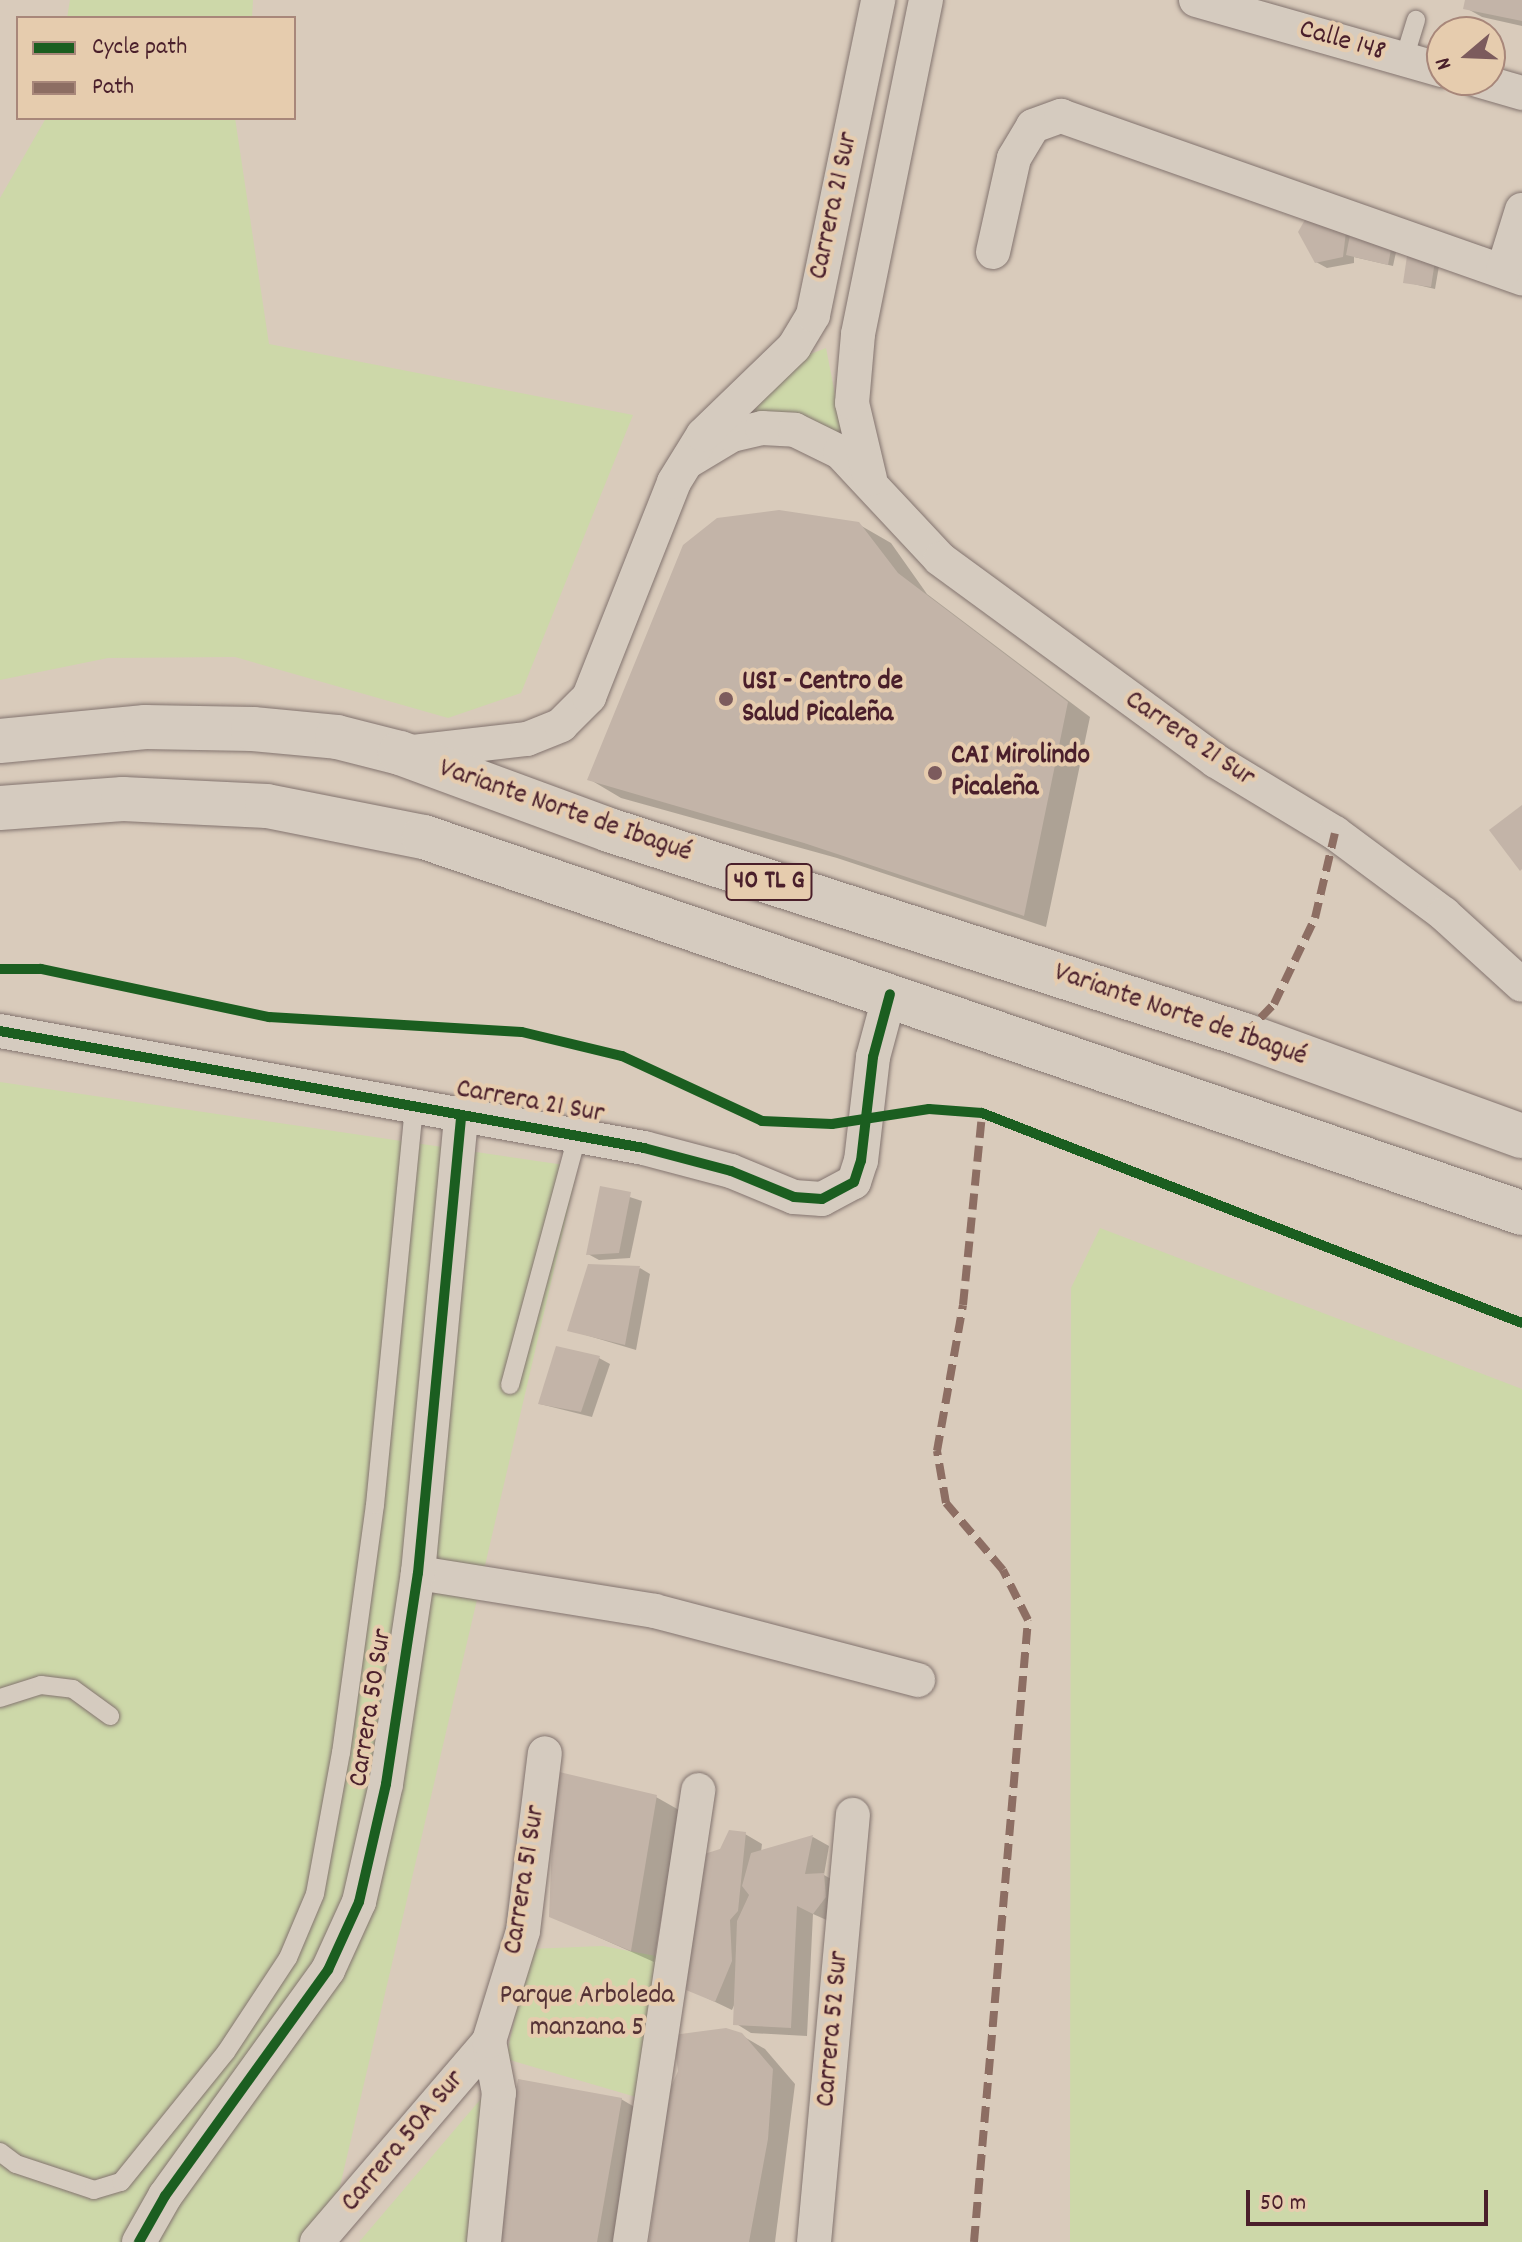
<!DOCTYPE html>
<meta charset="utf-8">
<style>
body{margin:0}
#map{position:relative;width:1522px;height:2242px;overflow:hidden;background:#d9cbbb;font-family:Dekko,sans-serif}
div>[style]{position:absolute}
.green>*{inset:0;background:#cdd8a9}
.shadow>*{inset:0;background:#0003}
.building>*{inset:0;background:#c3b4a8}
.roads{filter:drop-shadow(0 0 2px #83746f) drop-shadow(0 0 2px #83746f)}
.lane>*{height:18px;margin:-9px;padding:0 9px;transform-origin:9px;border-radius:9px;background:#d5cbbf}
.street>*{height:34px;margin:-17px;padding:0 17px;transform-origin:17px;border-radius:17px;background:#d5cbbf}
.highway>*{height:44px;margin:-22px;padding:0 22px;transform-origin:22px;border-radius:22px;background:#d5cbbf}
.quiet>*{height:8px;margin-top:-4px;transform-origin:0;background:repeating-linear-gradient(90deg,#8d6e63 0 16px,transparent 0 24px)}
.cycleway>*{height:10px;margin:-5px;padding:0 5px;transform-origin:5px;border-radius:5px;background:#1b5e20}
.dots>*{width:22px;height:22px;translate:-50% -50%;box-sizing:border-box;border:4px solid #e6ccae;border-radius:50%}
span{translate:-50% -50%;white-space:nowrap;text-align:center;line-height:1.15;-webkit-text-stroke:8px #e6ccae;paint-order:stroke}
.shield-label span{padding:2px 6px;background:#e6ccae;border:2px solid;border-radius:6px;-webkit-text-stroke-width:0}
.shield-label{font-size:26px;color:#4a1f2b;font-weight:700}
.street-label{font-size:28px;color:#4a1f2b}
.poi-label{font-size:28px;color:#4a1f2b;font-weight:700}
.left{translate:0 -50%;text-align:left}
.park-label{font-size:28px;color:#563336}
.legend{position:absolute;left:16px;top:16px;width:280px;height:104px;box-sizing:border-box;background:#e6ccae;border:2px solid #a8877a;margin:0;padding:10px 14px;list-style:none;font-size:24px;color:#4a1f2b}
.legend li{display:flex;align-items:center;gap:16px;height:40px}
.legend b{width:40px;border:2px solid #a8877a}
.north{position:absolute;left:1426px;top:16px;width:80px;height:80px;box-sizing:border-box;background:#e6ccae;border:2px solid #a8877a;border-radius:50%;rotate:251deg;font-size:22px;font-weight:700;line-height:32px;text-align:center;color:#4a1f2b}
.north::after{content:'';display:block;margin:auto;width:28px;height:36px;background:#7c5b5d;clip-path:polygon(50% 0,100% 100%,50% 72%,0 100%)}
.scale{position:absolute;left:1246px;top:2190px;width:242px;height:36px;box-sizing:border-box;border:4px solid #4a1f2b;border-top:0;padding-left:10px;font-size:24px;line-height:28px;white-space:nowrap;color:#4a1f2b;-webkit-text-stroke:6px #e6ccae;paint-order:stroke}
</style>
<div id="map">
<div class="green">
<i style="clip-path:polygon(70px 0,253px 0,252px 18px,67px 18px)"></i>
<i style="clip-path:polygon(46px 118px,235px 118px,269px 344px,633px 415px,521px 693px,448px 718px,235px 657px,108px 658px,0 680px,0 198px)"></i>
<i style="clip-path:polygon(826px 348px,844px 440px,749px 416px,803px 357px)"></i>
<i style="clip-path:polygon(0 1082px,578px 1167px,327px 2242px,0 2242px)"></i>
<i style="clip-path:polygon(1100px 1228px,1522px 1389px,1522px 2242px,1070px 2242px,1071px 1288px)"></i>
<i style="clip-path:polygon(603px 1946px,661px 1957px,636px 2097px,506px 2059px,529px 1949px)"></i>
<i style="clip-path:polygon(491px 2087px,469px 2242px,359px 2242px)"></i>
</div>
<div class="shadow">
<i style="clip-path:polygon(1467px 0,1522px 0,1522px 26px,1482px 17px,1466px 8px)"></i>
<i style="clip-path:polygon(1311px 213px,1398px 243px,1393px 266px,1354px 257px,1354px 263px,1327px 268px,1316px 262px)"></i>
<i style="clip-path:polygon(1434px 263px,1439px 266px,1435px 289px,1405px 282px)"></i>
<i style="clip-path:polygon(858px 524px,891px 543px,927px 594px,1090px 717px,1046px 927px,837px 858px,621px 798px,589px 779px)"></i>
<i style="clip-path:polygon(602px 1188px,642px 1201px,630px 1258px,599px 1260px,588px 1254px)"></i>
<i style="clip-path:polygon(640px 1268px,650px 1274px,636px 1350px,569px 1330px)"></i>
<i style="clip-path:polygon(599px 1358px,610px 1364px,592px 1417px,540px 1404px)"></i>
<i style="clip-path:polygon(656px 1797px,679px 1810px,654px 1962px,551px 1916px)"></i>
<i style="clip-path:polygon(745px 1834px,762px 1844px,761px 1852px,813px 1837px,829px 1846px,824px 1875px,840px 1884px,831px 1922px,813px 1914px,807px 2036px,751px 2033px,735px 2023px,735px 2003px,732px 2010px,688px 1989px,722px 1851px)"></i>
<i style="clip-path:polygon(741px 2035px,765px 2049px,795px 2084px,775px 2242px,651px 2242px)"></i>
<i style="clip-path:polygon(621px 2099px,643px 2112px,621px 2242px,492px 2242px)"></i>
</div>
<div class="building">
<i style="clip-path:polygon(1465px 0,1522px 0,1522px 21px,1463px 9px)"></i>
<i style="clip-path:polygon(1310px 211px,1347px 223px,1343px 257px,1315px 263px,1298px 232px)"></i>
<i style="clip-path:polygon(1351px 230px,1393px 239px,1388px 265px,1346px 255px)"></i>
<i style="clip-path:polygon(1407px 256px,1435px 261px,1431px 287px,1403px 283px)"></i>
<i style="clip-path:polygon(779px 510px,859px 522px,898px 573px,1068px 702px,1024px 916px,804px 843px,587px 780px,683px 545px,717px 518px)"></i>
<i style="clip-path:polygon(1522px 805px,1522px 869px,1520px 871px,1489px 830px)"></i>
<i style="clip-path:polygon(600px 1186px,631px 1192px,619px 1253px,586px 1255px)"></i>
<i style="clip-path:polygon(588px 1264px,640px 1266px,625px 1345px,567px 1331px)"></i>
<i style="clip-path:polygon(556px 1346px,600px 1356px,581px 1412px,538px 1404px)"></i>
<i style="clip-path:polygon(555px 1771px,657px 1795px,631px 1951px,549px 1917px)"></i>
<i style="clip-path:polygon(729px 1830px,746px 1832px,738px 1911px,730px 1920px,732px 1961px,715px 2002px,686px 1990px,695px 1857px,720px 1849px)"></i>
<i style="clip-path:polygon(813px 1835px,805px 1874px,824px 1873px,826px 1897px,813px 1914px,797px 1906px,791px 2028px,733px 2025px,737px 1921px,749px 1895px,742px 1886px,751px 1853px)"></i>
<i style="clip-path:polygon(726px 2028px,742px 2033px,773px 2069px,768px 2139px,749px 2242px,649px 2242px,668px 2094px,678px 2071px,673px 2035px)"></i>
<i style="clip-path:polygon(518px 2079px,622px 2098px,597px 2242px,490px 2242px)"></i>
</div>
<div class="roads">
<div class="lane">
<i style="left:1404px;top:59px;width:41px;rotate:-72.9deg"></i>
<i style="left:510px;top:1385px;width:258px;rotate:-74.9deg"></i>
<i style="left:0;top:1698px;width:43px;rotate:-17.6deg"></i>
<i style="left:41px;top:1685px;width:32px;rotate:7deg"></i>
<i style="left:73px;top:1689px;width:46px;rotate:36.1deg"></i>
<i style="left:0;top:2152px;width:20px;rotate:37deg"></i>
<i style="left:16px;top:2164px;width:82px;rotate:18.4deg"></i>
<i style="left:94px;top:2190px;width:28px;rotate:-17deg"></i>
<i style="left:121px;top:2182px;width:167px;rotate:-51.1deg"></i>
<i style="left:226px;top:2052px;width:113px;rotate:-56.6deg"></i>
<i style="left:288px;top:1958px;width:69px;rotate:-67.1deg"></i>
<i style="left:315px;top:1894px;width:143px;rotate:-79.6deg"></i>
<i style="left:341px;top:1753px;width:250px;rotate:-82.2deg"></i>
<i style="left:375px;top:1505px;width:400px;rotate:-84.4deg"></i>
</div>
<div class="street">
<i style="left:1196px;top:0;width:256px;rotate:15.9deg"></i>
<i style="left:1477px;top:80px;width:47px;rotate:16.1deg"></i>
<i style="left:993px;top:252px;width:96px;rotate:-77.4deg"></i>
<i style="left:1014px;top:158px;width:37px;rotate:-59deg"></i>
<i style="left:1033px;top:126px;width:30px;rotate:-20deg"></i>
<i style="left:1061px;top:116px;width:489px;rotate:19.4deg"></i>
<i style="left:1503px;top:271px;width:64px;rotate:-72.7deg"></i>
<i style="left:687px;top:462px;width:52px;rotate:-31deg"></i>
<i style="left:732px;top:435px;width:31px;rotate:-13deg"></i>
<i style="left:762px;top:428px;width:33px;rotate:3deg"></i>
<i style="left:795px;top:430px;width:50px;rotate:26.1deg"></i>
<i style="left:840px;top:452px;width:146px;rotate:46.9deg"></i>
<i style="left:940px;top:559px;width:342px;rotate:36.2deg"></i>
<i style="left:1216px;top:761px;width:139px;rotate:31.2deg"></i>
<i style="left:1335px;top:833px;width:136px;rotate:36.6deg"></i>
<i style="left:1444px;top:914px;width:105px;rotate:42.3deg"></i>
<i style="left:870px;top:479px;width:78px;rotate:-103.3deg"></i>
<i style="left:852px;top:403px;width:69px;rotate:-85deg"></i>
<i style="left:858px;top:334px;width:341px;rotate:-78.5deg"></i>
<i style="left:404px;top:753px;width:124px;rotate:-6.5deg"></i>
<i style="left:527px;top:739px;width:37px;rotate:-22deg"></i>
<i style="left:561px;top:725px;width:40px;rotate:-45deg"></i>
<i style="left:589px;top:697px;width:231px;rotate:-68.4deg"></i>
<i style="left:674px;top:482px;width:55px;rotate:-58.3deg"></i>
<i style="left:703px;top:435px;width:127px;rotate:-44deg"></i>
<i style="left:794px;top:347px;width:37px;rotate:-59deg"></i>
<i style="left:813px;top:315px;width:322px;rotate:-78.3deg"></i>
<i style="left:0;top:1031px;width:655px;rotate:10.3deg"></i>
<i style="left:644px;top:1148px;width:90px;rotate:14.8deg"></i>
<i style="left:731px;top:1171px;width:68px;rotate:22.4deg"></i>
<i style="left:794px;top:1197px;width:28px;rotate:4deg"></i>
<i style="left:822px;top:1199px;width:36px;rotate:-28deg"></i>
<i style="left:854px;top:1182px;width:22px;rotate:-72deg"></i>
<i style="left:861px;top:1161px;width:105px;rotate:-83.4deg"></i>
<i style="left:873px;top:1057px;width:65px;rotate:-74.9deg"></i>
<i style="left:418px;top:1573px;width:240px;rotate:9.1deg"></i>
<i style="left:655px;top:1611px;width:272px;rotate:14.7deg"></i>
<i style="left:139px;top:2242px;width:53px;rotate:-60.5deg"></i>
<i style="left:165px;top:2196px;width:279px;rotate:-54.2deg"></i>
<i style="left:328px;top:1970px;width:75px;rotate:-65.5deg"></i>
<i style="left:359px;top:1902px;width:121px;rotate:-77.1deg"></i>
<i style="left:386px;top:1784px;width:213px;rotate:-81.4deg"></i>
<i style="left:418px;top:1573px;width:460px;rotate:-84.6deg"></i>
<i style="left:317px;top:2242px;width:265px;rotate:-49.4deg"></i>
<i style="left:484px;top:2242px;width:150px;rotate:-84.3deg"></i>
<i style="left:499px;top:2093px;width:53px;rotate:-100.9deg"></i>
<i style="left:489px;top:2041px;width:115px;rotate:-72.8deg"></i>
<i style="left:523px;top:1931px;width:179px;rotate:-83deg"></i>
<i style="left:630px;top:2242px;width:457px;rotate:-81.4deg"></i>
<i style="left:814px;top:2242px;width:429px;rotate:-84.8deg"></i>
</div>
<div class="highway">
<i style="left:0;top:741px;width:146px;rotate:-5.5deg"></i>
<i style="left:145px;top:727px;width:108px;rotate:1.1deg"></i>
<i style="left:253px;top:729px;width:84px;rotate:5.4deg"></i>
<i style="left:337px;top:737px;width:65px;rotate:14.3deg"></i>
<i style="left:400px;top:753px;width:223px;rotate:20.2deg"></i>
<i style="left:609px;top:830px;width:667px;rotate:17.89deg"></i>
<i style="left:1244px;top:1035px;width:296px;rotate:20deg"></i>
<i style="left:0;top:808px;width:123px;rotate:-4.2deg"></i>
<i style="left:123px;top:799px;width:144px;rotate:2.8deg"></i>
<i style="left:267px;top:806px;width:160px;rotate:11.2deg"></i>
<i style="left:424px;top:837px;width:1161px;rotate:18.9deg"></i>
</div>
</div>
<div class="quiet">
<i style="left:1244px;top:1035px;width:43px;rotate:-45.9deg"></i>
<i style="left:1274px;top:1004px;width:95px;rotate:-64.5deg"></i>
<i style="left:1315px;top:918px;width:87px;rotate:-76.8deg"></i>
<i style="left:974px;top:2242px;width:624px;rotate:-85.04deg"></i>
<i style="left:1028px;top:1620px;width:56px;rotate:-116.6deg"></i>
<i style="left:1003px;top:1570px;width:88px;rotate:-130.4deg"></i>
<i style="left:946px;top:1503px;width:53px;rotate:-99.8deg"></i>
<i style="left:937px;top:1451px;width:148px;rotate:-79.9deg"></i>
<i style="left:963px;top:1305px;width:193px;rotate:-84.3deg"></i>
</div>
<div class="cycleway">
<i style="left:0;top:969px;width:41px"></i>
<i style="left:41px;top:969px;width:233px;rotate:11.9deg"></i>
<i style="left:269px;top:1017px;width:253px;rotate:3.4deg"></i>
<i style="left:522px;top:1032px;width:103px;rotate:13.5deg"></i>
<i style="left:622px;top:1056px;width:154px;rotate:24.9deg"></i>
<i style="left:762px;top:1121px;width:70px;rotate:2.5deg"></i>
<i style="left:832px;top:1124px;width:98px;rotate:-8.8deg"></i>
<i style="left:929px;top:1109px;width:53px;rotate:4.3deg"></i>
<i style="left:982px;top:1113px;width:579px;rotate:21.25deg"></i>
<i style="left:0;top:1031px;width:655px;rotate:10.3deg"></i>
<i style="left:644px;top:1148px;width:90px;rotate:14.8deg"></i>
<i style="left:731px;top:1171px;width:68px;rotate:22.4deg"></i>
<i style="left:794px;top:1197px;width:28px;rotate:4deg"></i>
<i style="left:822px;top:1199px;width:36px;rotate:-28deg"></i>
<i style="left:854px;top:1182px;width:22px;rotate:-72deg"></i>
<i style="left:861px;top:1161px;width:105px;rotate:-83.4deg"></i>
<i style="left:873px;top:1057px;width:65px;rotate:-74.9deg"></i>
<i style="left:139px;top:2242px;width:53px;rotate:-60.5deg"></i>
<i style="left:165px;top:2196px;width:279px;rotate:-54.2deg"></i>
<i style="left:328px;top:1970px;width:75px;rotate:-65.5deg"></i>
<i style="left:359px;top:1902px;width:121px;rotate:-77.1deg"></i>
<i style="left:386px;top:1784px;width:213px;rotate:-81.4deg"></i>
<i style="left:418px;top:1573px;width:460px;rotate:-84.6deg"></i>
</div>
<div class="dots">
<i style="left:726px;top:699px;background:#7c5b5d"></i>
<i style="left:935px;top:773px;background:#7c5b5d"></i>
</div>
<div class="shield-label">
<span style="left:769px;top:882px">40 TL G</span>
</div>
<div class="street-label">
<span style="left:1342px;top:42px;rotate:16deg">Calle 148</span>
<span style="left:835px;top:206px;rotate:-78deg">Carrera 21 Sur</span>
<span style="left:1189px;top:740px;rotate:34deg">Carrera 21 Sur</span>
<span style="left:565px;top:812px;rotate:19deg">Variante Norte de Ibagué</span>
<span style="left:1180px;top:1016px;rotate:19deg">Variante Norte de Ibagué</span>
<span style="left:530px;top:1103px;rotate:10deg">Carrera 21 Sur</span>
<span style="left:372px;top:1708px;rotate:-81deg">Carrera 50 Sur</span>
<span style="left:526px;top:1880px;rotate:-81deg">Carrera 51 Sur</span>
<span style="left:834px;top:2029px;rotate:-85deg">Carrera 52 Sur</span>
<span style="left:404px;top:2142px;rotate:-50deg">Carrera 50A Sur</span>
</div>
<div class="poi-label">
<span class="left" style="left:742px;top:699px">USI - Centro de<br>Salud Picaleña</span>
<span class="left" style="left:951px;top:773px">CAI Mirolindo<br>Picaleña</span>
</div>
<div class="park-label">
<span style="left:587px;top:2013px">Parque Arboleda<br>manzana 5</span>
</div>
<ul class="legend">
<li><b style="height:10px;background:#1b5e20"></b>Cycle path</li>
<li><b style="height:10px;background:#8d6e63"></b>Path</li>
</ul>
<div class="north">N</div>
<div class="scale">50 m</div>
</div>
